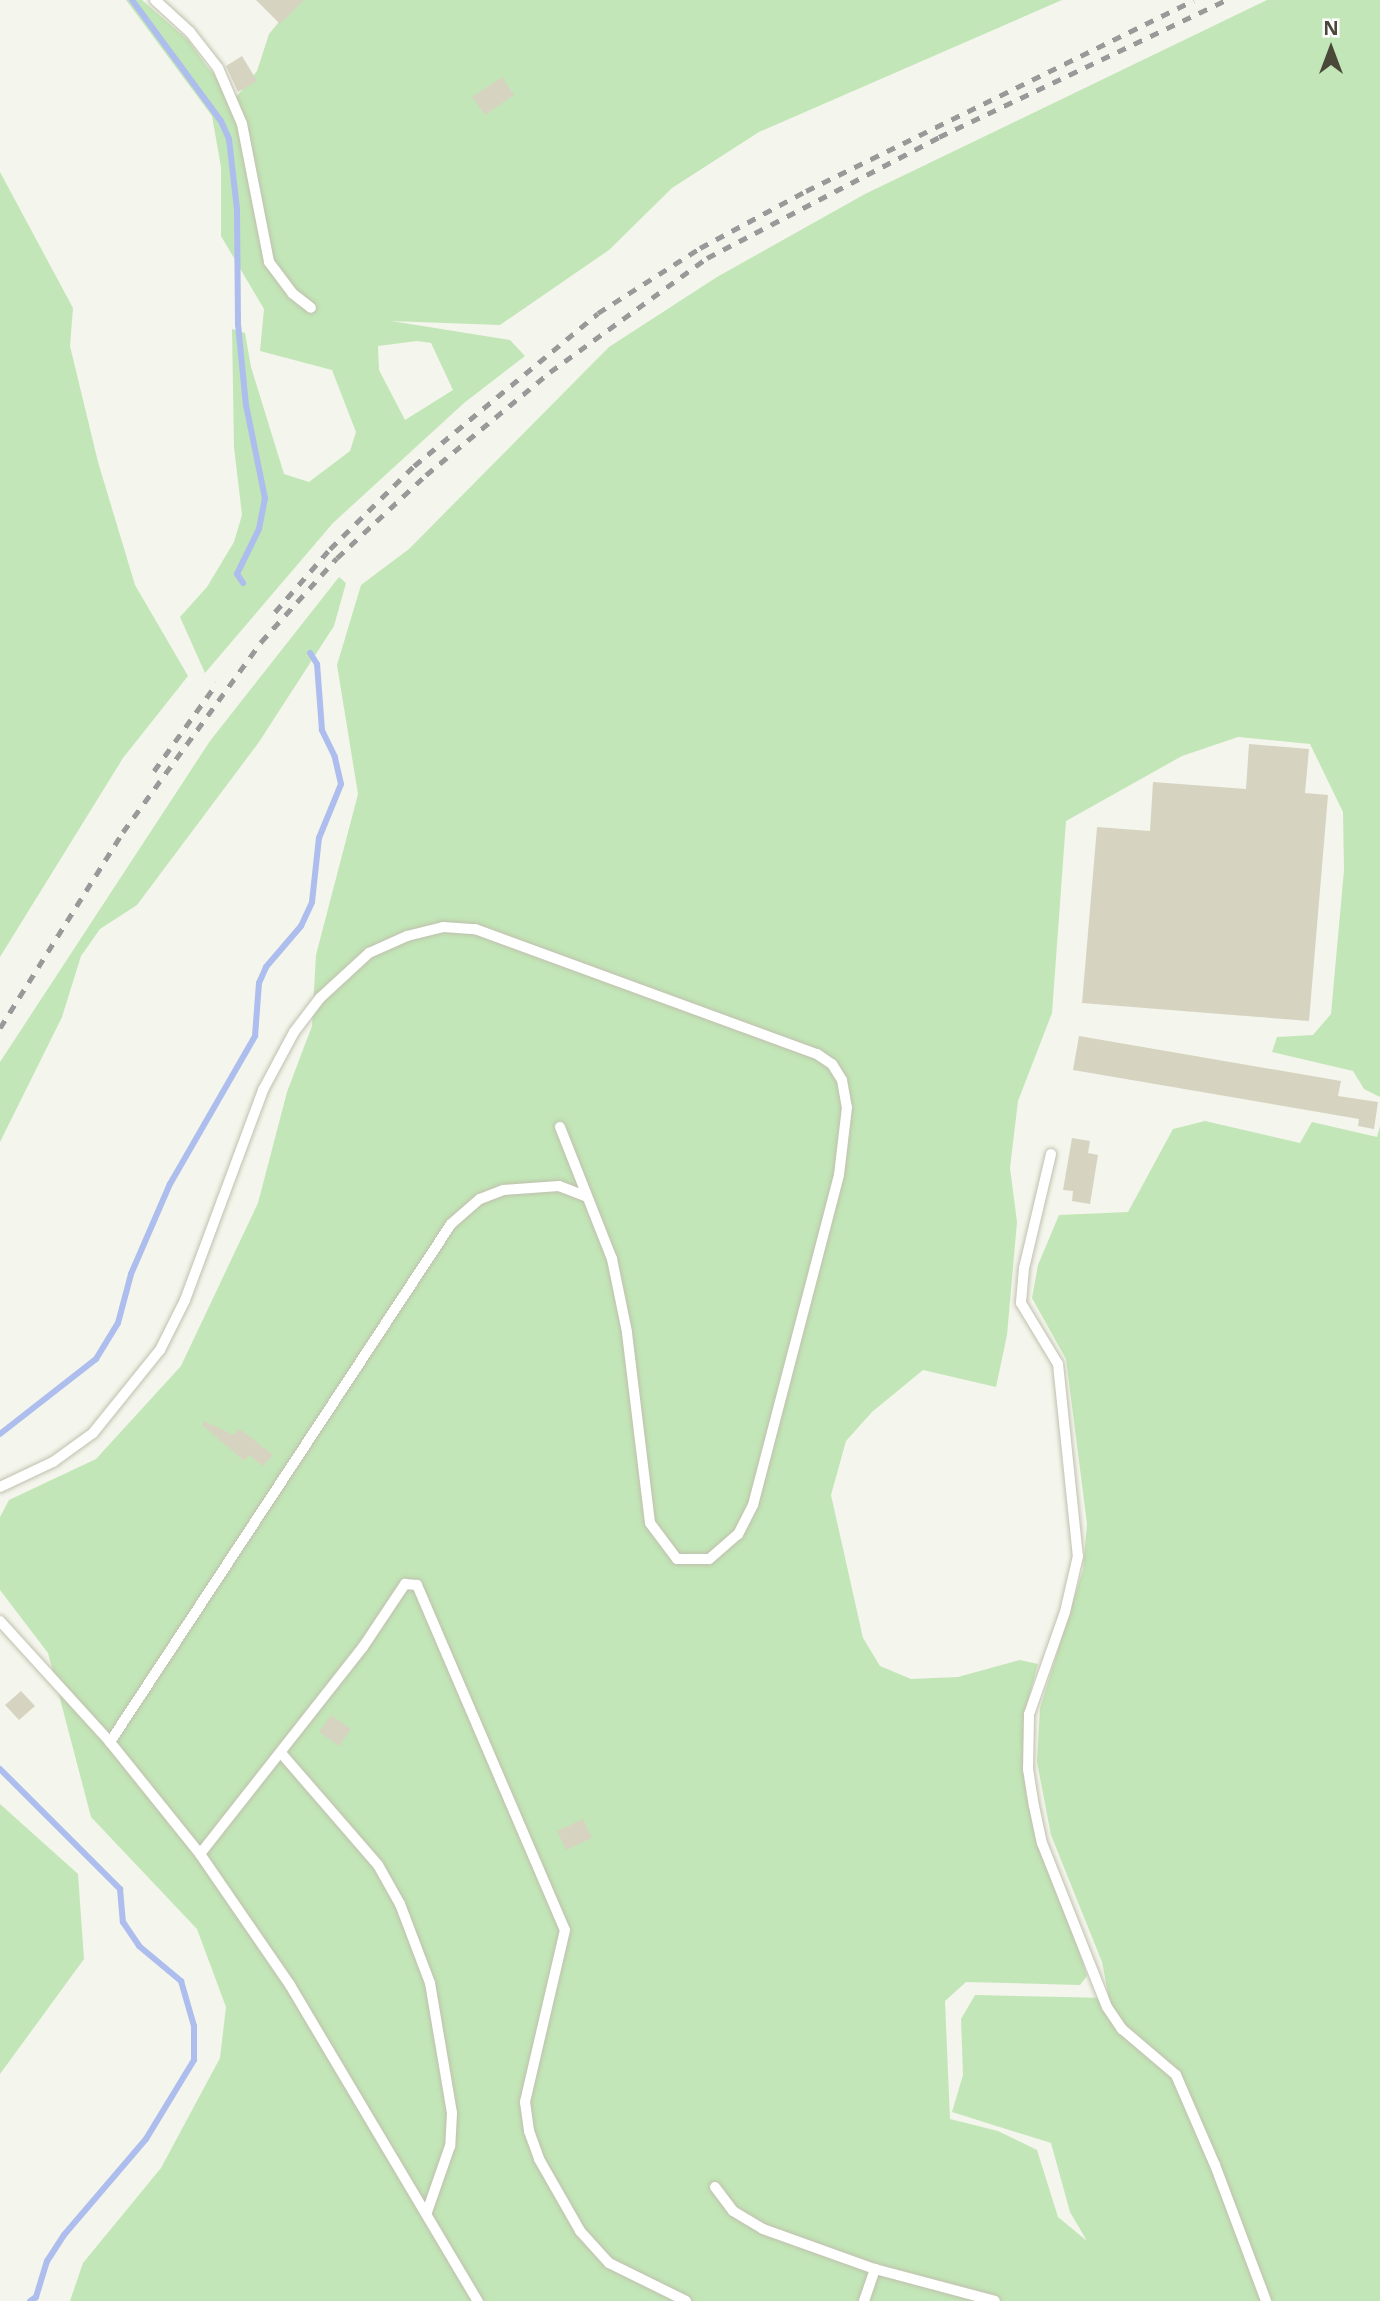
<!DOCTYPE html>
<style>
body{margin:0}
#map{position:relative;width:1380px;height:2301px;overflow:hidden;background:#f4f5ec;font-family:"Open Sans",sans-serif}
div>[style]{position:absolute}
.green>*{inset:0;background:#c2e6b7}
.stream>*{height:6px;margin:-3px;padding:0 3px;transform-origin:3px;border-radius:3px;background:#adbded}
.building>*{inset:0;background:#d6d4c1}
.roads{filter:drop-shadow(0 0 2px #c0c0ae) drop-shadow(0 0 2px #c0c0ae)}
.lane>*{height:10px;margin:-5px;padding:0 5px;transform-origin:5px;border-radius:5px;background:#fff}
.rail>*{height:5px;margin-top:-2.5px;transform-origin:0;background:repeating-linear-gradient(90deg,#999 0 9px,transparent 0 18px)}
span{translate:-50% -50%;white-space:nowrap;text-align:center;line-height:1.15;-webkit-text-stroke:5px #fff;paint-order:stroke}
.north{position:absolute;left:1296px;top:14px;width:70px;height:70px;-webkit-text-stroke:5px #fff;paint-order:stroke;rotate:0deg;font-size:19px;font-weight:700;line-height:28px;text-align:center;color:#494839}
.north::after{content:'';display:block;margin:auto;width:24px;height:32px;background:#494839;clip-path:polygon(50% 0,100% 100%,50% 72%,0 100%)}
</style>
<div id="map">
<div class="green">
<i style="clip-path:polygon(evenodd,126px 0,142px 0,188px 40px,208px 68px,237px 96px,257px 71px,269px 34px,297px 0,1062px 0,759px 132px,672px 188px,609px 250px,500px 325px,391px 321px,510px 340px,525px 356px,464px 403px,333px 523px,205px 673px,180px 617px,207px 587px,234px 542px,242px 515px,234px 447px,232px 329px,245px 333px,251px 367px,284px 474px,309px 482px,350px 451px,356px 432px,332px 370px,260px 351px,264px 309px,221px 236px,221px 167px,212px 116px,126px 0,417px 341px,431px 343px,453px 390px,405px 420px,379px 370px,378px 346px,417px 341px)"></i>
<i style="clip-path:polygon(1267px 0,1380px 0,1380px 1097px,1364px 1089px,1353px 1071px,1272px 1052px,1277px 1037px,1313px 1035px,1331px 1014px,1344px 870px,1343px 812px,1310px 744px,1238px 737px,1182px 756px,1066px 821px,1052px 1013px,1018px 1101px,1010px 1168px,1017px 1222px,1007px 1335px,996px 1387px,923px 1370px,872px 1412px,846px 1441px,831px 1495px,863px 1638px,880px 1666px,911px 1679px,958px 1677px,1020px 1660px,1038px 1664px,1025px 1712px,1029px 1793px,1087px 1976px,1080px 1985px,966px 1982px,945px 2001px,950px 2119px,998px 2131px,1037px 2150px,1058px 2217px,1087px 2241px,1070px 2212px,1051px 2143px,952px 2112px,963px 2075px,961px 2019px,975px 1995px,1109px 1998px,1102px 1962px,1051px 1835px,1037px 1762px,1040px 1708px,1083px 1570px,1087px 1524px,1066px 1359px,1032px 1298px,1038px 1265px,1059px 1215px,1128px 1212px,1173px 1129px,1205px 1121px,1300px 1143px,1312px 1122px,1377px 1137px,1380px 1126px,1380px 2301px,70px 2301px,83px 2263px,161px 2168px,220px 2058px,226px 2007px,197px 1929px,91px 1817px,48px 1653px,0 1590px,0 1517px,9px 1500px,96px 1459px,181px 1366px,258px 1203px,287px 1092px,312px 1026px,316px 955px,358px 794px,337px 665px,361px 585px,409px 549px,609px 347px,717px 277px,865px 194px)"></i>
<i style="clip-path:polygon(0 172px,73px 308px,70px 346px,98px 462px,135px 585px,188px 676px,123px 758px,0 957px)"></i>
<i style="clip-path:polygon(339px 577px,346px 583px,334px 626px,259px 742px,137px 905px,100px 929px,81px 956px,62px 1017px,0 1142px,0 1062px,210px 741px)"></i>
<i style="clip-path:polygon(0 1804px,78px 1874px,84px 1959px,0 2074px)"></i>
</div>
<div class="stream">
<i style="left:132px;top:0;width:150px;rotate:53.7deg"></i>
<i style="left:221px;top:121px;width:20px;rotate:66deg"></i>
<i style="left:229px;top:139px;width:70px;rotate:83.5deg"></i>
<i style="left:237px;top:209px;width:115px;rotate:89.5deg"></i>
<i style="left:238px;top:324px;width:81px;rotate:84.4deg"></i>
<i style="left:246px;top:405px;width:95px;rotate:78.5deg"></i>
<i style="left:265px;top:498px;width:32px;rotate:101deg"></i>
<i style="left:259px;top:529px;width:50px;rotate:116.1deg"></i>
<i style="left:237px;top:574px;width:11px;rotate:56deg"></i>
<i style="left:0;top:1434px;width:122px;rotate:-38deg"></i>
<i style="left:96px;top:1359px;width:42px;rotate:-58.6deg"></i>
<i style="left:118px;top:1323px;width:51px;rotate:-75.1deg"></i>
<i style="left:131px;top:1274px;width:98px;rotate:-66.6deg"></i>
<i style="left:170px;top:1184px;width:171px;rotate:-60.1deg"></i>
<i style="left:255px;top:1036px;width:53px;rotate:-85.7deg"></i>
<i style="left:259px;top:983px;width:17px;rotate:-66deg"></i>
<i style="left:266px;top:967px;width:54px;rotate:-49.5deg"></i>
<i style="left:301px;top:926px;width:26px;rotate:-65deg"></i>
<i style="left:312px;top:902px;width:64px;rotate:-83.8deg"></i>
<i style="left:319px;top:838px;width:58px;rotate:-67.8deg"></i>
<i style="left:341px;top:784px;width:28px;rotate:-103deg"></i>
<i style="left:335px;top:757px;width:30px;rotate:-116deg"></i>
<i style="left:322px;top:730px;width:66px;rotate:-94.3deg"></i>
<i style="left:317px;top:664px;width:13px;rotate:-122deg"></i>
<i style="left:0;top:1769px;width:170px;rotate:45deg"></i>
<i style="left:120px;top:1889px;width:33px;rotate:85deg"></i>
<i style="left:123px;top:1922px;width:29px;rotate:56deg"></i>
<i style="left:139px;top:1946px;width:55px;rotate:39.8deg"></i>
<i style="left:181px;top:1981px;width:47px;rotate:73.9deg"></i>
<i style="left:194px;top:2026px;width:34px;rotate:90deg"></i>
<i style="left:194px;top:2060px;width:92px;rotate:121.3deg"></i>
<i style="left:146px;top:2139px;width:126px;rotate:130.5deg"></i>
<i style="left:64px;top:2235px;width:31px;rotate:123deg"></i>
<i style="left:47px;top:2261px;width:38px;rotate:107deg"></i>
<i style="left:36px;top:2297px;width:7px;rotate:146deg"></i>
</div>
<div class="building">
<i style="clip-path:polygon(256px 0,304px 0,280px 24px)"></i>
<i style="clip-path:polygon(242px 56px,257px 81px,238px 92px,226px 66px)"></i>
<i style="clip-path:polygon(502px 77px,514px 95px,485px 115px,472px 97px)"></i>
<i style="clip-path:polygon(1249px 744px,1309px 749px,1305px 793px,1328px 795px,1309px 1021px,1082px 1003px,1097px 827px,1150px 831px,1153px 782px,1246px 789px)"></i>
<i style="clip-path:polygon(1079px 1036px,1341px 1081px,1338px 1096px,1378px 1102px,1374px 1129px,1358px 1126px,1359px 1119px,1073px 1070px)"></i>
<i style="clip-path:polygon(1072px 1138px,1090px 1141px,1088px 1153px,1098px 1155px,1090px 1204px,1072px 1201px,1073px 1191px,1063px 1190px)"></i>
<i style="clip-path:polygon(204px 1421px,234px 1435px,239px 1429px,244px 1432px,273px 1455px,263px 1466px,249px 1455px,244px 1461px,202px 1425px)"></i>
<i style="clip-path:polygon(21px 1691px,35px 1706px,19px 1720px,5px 1705px)"></i>
<i style="clip-path:polygon(331px 1715px,351px 1729px,339px 1746px,319px 1732px)"></i>
<i style="clip-path:polygon(583px 1819px,592px 1838px,566px 1850px,557px 1831px)"></i>
</div>
<div class="roads">
<div class="lane">
<i style="left:155px;top:0;width:47px;rotate:42.4deg"></i>
<i style="left:190px;top:32px;width:46px;rotate:52.1deg"></i>
<i style="left:218px;top:68px;width:61px;rotate:66.8deg"></i>
<i style="left:242px;top:124px;width:141px;rotate:78.9deg"></i>
<i style="left:269px;top:262px;width:39px;rotate:53deg"></i>
<i style="left:292px;top:293px;width:24px;rotate:38deg"></i>
<i style="left:1051px;top:1154px;width:117px;rotate:103.3deg"></i>
<i style="left:1024px;top:1268px;width:35px;rotate:95deg"></i>
<i style="left:1021px;top:1303px;width:71px;rotate:58.8deg"></i>
<i style="left:1058px;top:1364px;width:193px;rotate:84.1deg"></i>
<i style="left:1078px;top:1556px;width:57px;rotate:103.1deg"></i>
<i style="left:1065px;top:1612px;width:108px;rotate:109.4deg"></i>
<i style="left:1029px;top:1714px;width:55px;rotate:91deg"></i>
<i style="left:1028px;top:1769px;width:37px;rotate:81deg"></i>
<i style="left:1034px;top:1806px;width:38px;rotate:78deg"></i>
<i style="left:1042px;top:1843px;width:176px;rotate:68.4deg"></i>
<i style="left:1107px;top:2007px;width:27px;rotate:56deg"></i>
<i style="left:1122px;top:2029px;width:71px;rotate:40.4deg"></i>
<i style="left:1176px;top:2075px;width:98px;rotate:66.6deg"></i>
<i style="left:1215px;top:2165px;width:145px;rotate:69.4deg"></i>
<i style="left:0;top:1487px;width:59px;rotate:-25.3deg"></i>
<i style="left:53px;top:1462px;width:49px;rotate:-35.9deg"></i>
<i style="left:93px;top:1433px;width:107px;rotate:-51.1deg"></i>
<i style="left:160px;top:1350px;width:56px;rotate:-63.4deg"></i>
<i style="left:185px;top:1300px;width:224px;rotate:-69.6deg"></i>
<i style="left:263px;top:1090px;width:66px;rotate:-61.9deg"></i>
<i style="left:294px;top:1032px;width:43px;rotate:-52.6deg"></i>
<i style="left:320px;top:998px;width:67px;rotate:-42.6deg"></i>
<i style="left:369px;top:953px;width:42px;rotate:-24.1deg"></i>
<i style="left:407px;top:936px;width:37px;rotate:-14deg"></i>
<i style="left:443px;top:927px;width:32px;rotate:4deg"></i>
<i style="left:475px;top:929px;width:364px;rotate:20.1deg"></i>
<i style="left:817px;top:1054px;width:18px;rotate:34deg"></i>
<i style="left:832px;top:1064px;width:19px;rotate:58deg"></i>
<i style="left:842px;top:1080px;width:27px;rotate:80deg"></i>
<i style="left:847px;top:1107px;width:68px;rotate:96.7deg"></i>
<i style="left:839px;top:1175px;width:341px;rotate:104.6deg"></i>
<i style="left:753px;top:1505px;width:33px;rotate:117deg"></i>
<i style="left:738px;top:1534px;width:38px;rotate:139deg"></i>
<i style="left:709px;top:1559px;width:32px;rotate:180deg"></i>
<i style="left:677px;top:1559px;width:45px;rotate:-126.9deg"></i>
<i style="left:650px;top:1523px;width:192px;rotate:-96.9deg"></i>
<i style="left:627px;top:1332px;width:75px;rotate:-101.6deg"></i>
<i style="left:612px;top:1259px;width:142px;rotate:-111.5deg"></i>
<i style="left:0;top:1621px;width:164px;rotate:47.7deg"></i>
<i style="left:110px;top:1742px;width:144px;rotate:51.2deg"></i>
<i style="left:200px;top:1854px;width:159px;rotate:55.5deg"></i>
<i style="left:290px;top:1985px;width:368px;rotate:59.3deg"></i>
<i style="left:110px;top:1742px;width:620px;rotate:-56.64deg"></i>
<i style="left:451px;top:1224px;width:38px;rotate:-41deg"></i>
<i style="left:480px;top:1199px;width:25px;rotate:-21deg"></i>
<i style="left:503px;top:1190px;width:56px;rotate:-4.1deg"></i>
<i style="left:559px;top:1186px;width:30px;rotate:21deg"></i>
<i style="left:281px;top:1753px;width:148px;rotate:49.1deg"></i>
<i style="left:378px;top:1865px;width:45px;rotate:60.6deg"></i>
<i style="left:400px;top:1904px;width:85px;rotate:69.2deg"></i>
<i style="left:430px;top:1983px;width:132px;rotate:80.4deg"></i>
<i style="left:452px;top:2113px;width:33px;rotate:93deg"></i>
<i style="left:450px;top:2146px;width:70px;rotate:109.2deg"></i>
<i style="left:200px;top:1854px;width:263px;rotate:-51.8deg"></i>
<i style="left:363px;top:1647px;width:76px;rotate:-56.3deg"></i>
<i style="left:405px;top:1584px;width:12px;rotate:5deg"></i>
<i style="left:417px;top:1585px;width:375px;rotate:66.8deg"></i>
<i style="left:565px;top:1930px;width:177px;rotate:103.1deg"></i>
<i style="left:525px;top:2102px;width:29px;rotate:82deg"></i>
<i style="left:529px;top:2131px;width:30px;rotate:70deg"></i>
<i style="left:539px;top:2159px;width:83px;rotate:60.3deg"></i>
<i style="left:580px;top:2231px;width:43px;rotate:47.8deg"></i>
<i style="left:609px;top:2263px;width:86px;rotate:26.3deg"></i>
<i style="left:715px;top:2187px;width:30px;rotate:53deg"></i>
<i style="left:733px;top:2211px;width:35px;rotate:31deg"></i>
<i style="left:763px;top:2229px;width:119px;rotate:19.7deg"></i>
<i style="left:864px;top:2301px;width:34px;rotate:-71deg"></i>
<i style="left:875px;top:2269px;width:124px;rotate:14.9deg"></i>
</div>
</div>
<div class="rail">
<i style="left:275px;top:612px;width:84px;rotate:-48.9deg"></i>
<i style="left:330px;top:549px;width:118px;rotate:-44.7deg"></i>
<i style="left:414px;top:466px;width:239px;rotate:-39.7deg"></i>
<i style="left:598px;top:313px;width:121px;rotate:-32.5deg"></i>
<i style="left:700px;top:248px;width:120px;rotate:-28.3deg"></i>
<i style="left:806px;top:191px;width:432px;rotate:-26.2deg"></i>
<i style="left:154px;top:771px;width:108px;rotate:-54.4deg"></i>
<i style="left:0;top:1028px;width:231px;rotate:-57.9deg"></i>
<i style="left:123px;top:832px;width:235px;rotate:-54deg"></i>
<i style="left:261px;top:642px;width:113px;rotate:-47.9deg"></i>
<i style="left:337px;top:558px;width:122px;rotate:-43deg"></i>
<i style="left:426px;top:475px;width:161px;rotate:-39.7deg"></i>
<i style="left:550px;top:372px;width:194px;rotate:-36deg"></i>
<i style="left:707px;top:258px;width:262px;rotate:-27.5deg"></i>
<i style="left:939px;top:137px;width:318px;rotate:-25.5deg"></i>
</div>
<div class="north">N</div>
</div>
